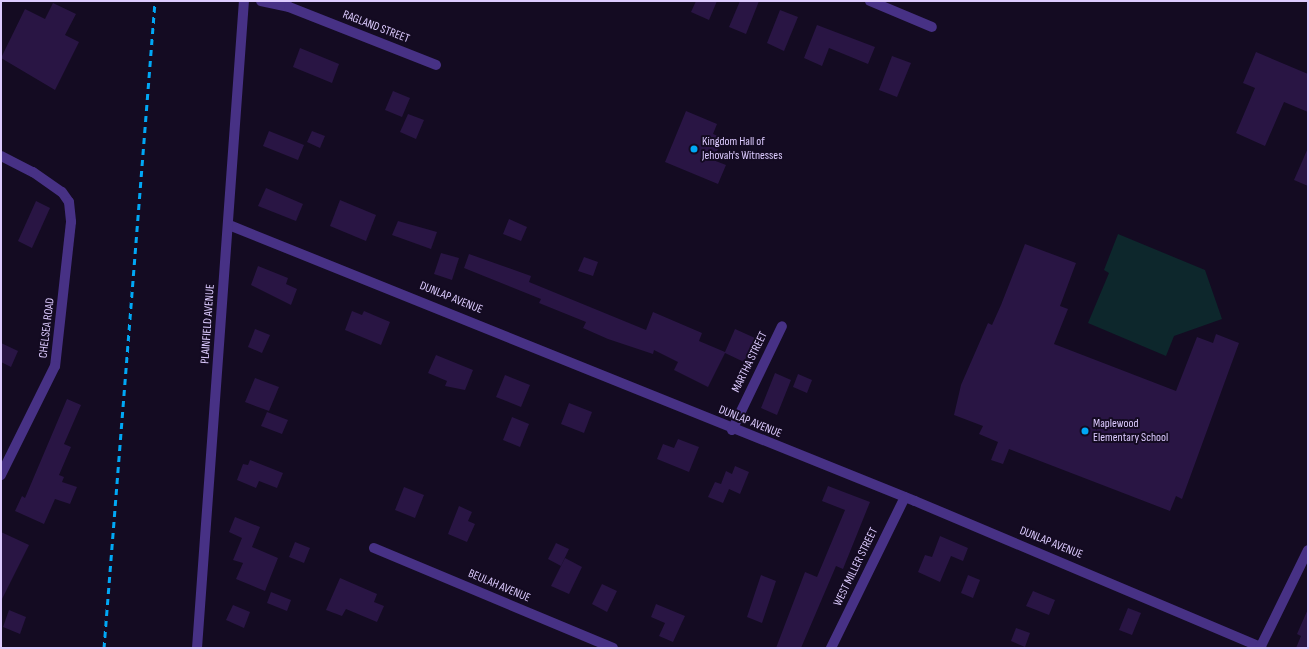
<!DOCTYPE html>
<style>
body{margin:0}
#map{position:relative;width:1309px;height:649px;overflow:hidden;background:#140b22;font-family:"Sofia Sans Condensed",sans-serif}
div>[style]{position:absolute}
.green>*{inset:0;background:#0d272c}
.building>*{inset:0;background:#291544}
.minor>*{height:10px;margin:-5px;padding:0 5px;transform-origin:5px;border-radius:5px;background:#473185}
.rail>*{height:3px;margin-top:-1.5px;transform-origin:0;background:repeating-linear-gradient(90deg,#00a8f6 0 6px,transparent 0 11px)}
.dots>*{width:11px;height:11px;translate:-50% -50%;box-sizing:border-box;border:2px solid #140b22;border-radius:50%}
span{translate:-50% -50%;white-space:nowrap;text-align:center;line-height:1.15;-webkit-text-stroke:4px #140b22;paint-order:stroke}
.street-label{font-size:12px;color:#ddcbff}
.poi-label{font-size:12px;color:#ddcbff}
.left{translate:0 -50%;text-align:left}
.frame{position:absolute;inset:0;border:2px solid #ddcbff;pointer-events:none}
</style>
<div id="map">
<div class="green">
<i style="clip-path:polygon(1118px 234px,1205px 270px,1222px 319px,1174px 336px,1166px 356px,1088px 323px,1109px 273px,1104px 270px)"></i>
</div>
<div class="building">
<i style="clip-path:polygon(696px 1px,717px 1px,709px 20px,691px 12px)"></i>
<i style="clip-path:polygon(740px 1px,759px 1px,746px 34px,729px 27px)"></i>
<i style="clip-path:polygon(53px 3px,76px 14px,65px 35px,79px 42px,55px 90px,1px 58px,25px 9px,45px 19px)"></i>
<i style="clip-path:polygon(780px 10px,798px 17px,784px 51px,767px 43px)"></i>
<i style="clip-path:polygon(817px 25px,875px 47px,868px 64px,829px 48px,822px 66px,804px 58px)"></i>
<i style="clip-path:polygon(300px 48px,339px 64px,332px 83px,293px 67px)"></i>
<i style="clip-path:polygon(1256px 52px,1308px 74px,1308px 112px,1284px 102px,1265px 146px,1236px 133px,1255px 88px,1243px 83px)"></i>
<i style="clip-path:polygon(892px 56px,911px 63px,897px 97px,879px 90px)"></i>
<i style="clip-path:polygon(393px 91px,410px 98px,402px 117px,385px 110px)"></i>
<i style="clip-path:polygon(686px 111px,717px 124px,713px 134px,723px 138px,713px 160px,726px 165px,718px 184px,665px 162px)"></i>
<i style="clip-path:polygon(408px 114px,424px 120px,416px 139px,400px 132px)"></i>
<i style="clip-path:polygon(269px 131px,304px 145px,298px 160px,263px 146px)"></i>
<i style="clip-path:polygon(312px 131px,325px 136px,320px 148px,307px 142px)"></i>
<i style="clip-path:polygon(1308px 148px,1308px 186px,1294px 180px)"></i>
<i style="clip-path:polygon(266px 188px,303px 204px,296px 221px,258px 206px)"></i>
<i style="clip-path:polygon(340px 200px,376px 215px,366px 241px,330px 226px)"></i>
<i style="clip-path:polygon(36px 201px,50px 208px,32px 248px,18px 241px)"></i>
<i style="clip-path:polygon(509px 219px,527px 227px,521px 241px,503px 234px)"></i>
<i style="clip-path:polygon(398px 221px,437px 232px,431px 249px,392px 235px)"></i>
<i style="clip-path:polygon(1025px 244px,1076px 263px,1060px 306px,1068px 309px,1054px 344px,1176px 391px,1197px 337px,1213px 343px,1216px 334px,1239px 343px,1182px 499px,1176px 496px,1170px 511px,1009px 449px,1003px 464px,991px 460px,998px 442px,979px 434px,983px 426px,954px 415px,961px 385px,988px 323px,992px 325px,1001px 305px)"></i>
<i style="clip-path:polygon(441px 253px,459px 258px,452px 280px,434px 274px)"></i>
<i style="clip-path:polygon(469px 254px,531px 276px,529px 282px,646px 330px,653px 312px,702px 333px,699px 341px,725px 352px,735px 329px,755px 338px,744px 362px,725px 353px,708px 387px,674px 370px,678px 362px,654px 350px,653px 354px,608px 339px,583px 328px,586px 322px,539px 303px,541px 299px,464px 268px)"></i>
<i style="clip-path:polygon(584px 257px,598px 262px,593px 276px,578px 271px)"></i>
<i style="clip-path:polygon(258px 266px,288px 278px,286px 284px,297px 289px,291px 305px,251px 285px)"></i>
<i style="clip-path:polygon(352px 311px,362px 315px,364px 311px,390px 322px,381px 345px,345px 330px)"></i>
<i style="clip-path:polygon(255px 329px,270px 335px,262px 353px,248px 347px)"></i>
<i style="clip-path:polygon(1px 343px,18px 351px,11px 367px,1px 362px)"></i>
<i style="clip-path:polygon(436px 355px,473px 370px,465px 390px,445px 386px,447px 381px,428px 373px)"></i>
<i style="clip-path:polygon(775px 373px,791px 380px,777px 415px,761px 408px)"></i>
<i style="clip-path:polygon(798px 374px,812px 380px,807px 393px,793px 387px)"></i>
<i style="clip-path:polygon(505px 375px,530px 385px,521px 407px,496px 397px)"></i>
<i style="clip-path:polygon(255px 378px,279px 387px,269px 411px,245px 402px)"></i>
<i style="clip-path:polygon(67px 399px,81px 405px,64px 444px,71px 447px,59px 475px,64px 477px,62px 482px,77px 487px,70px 504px,55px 499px,44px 524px,15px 511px,22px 496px,25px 498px)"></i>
<i style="clip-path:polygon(569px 403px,592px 412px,584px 433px,561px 424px)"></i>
<i style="clip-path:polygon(267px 412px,288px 420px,282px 434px,261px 426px)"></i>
<i style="clip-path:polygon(512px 417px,529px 424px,520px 447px,503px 440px)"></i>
<i style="clip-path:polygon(678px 439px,699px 447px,689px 472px,657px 459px,663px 444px,674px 448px)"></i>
<i style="clip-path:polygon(250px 460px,283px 473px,277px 488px,259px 481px,256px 488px,237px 480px,243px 464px,248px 465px)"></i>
<i style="clip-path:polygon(735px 466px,749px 472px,740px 494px,729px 489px,723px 503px,708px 497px,715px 482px,721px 484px,726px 471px,732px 474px)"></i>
<i style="clip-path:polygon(828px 486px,870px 502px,843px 569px,836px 566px,801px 648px,776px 648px,805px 572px,817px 577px,845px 510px,822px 501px)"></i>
<i style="clip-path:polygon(404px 487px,424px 495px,415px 518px,395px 510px)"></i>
<i style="clip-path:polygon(459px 506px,472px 512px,468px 521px,475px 524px,467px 542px,448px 534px)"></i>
<i style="clip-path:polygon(235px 517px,260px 527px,252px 547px,278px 558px,265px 591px,236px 579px,243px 563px,233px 560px,242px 538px,229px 532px)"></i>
<i style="clip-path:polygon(1px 532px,29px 545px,1px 601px)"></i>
<i style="clip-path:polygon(940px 536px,968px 548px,963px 561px,951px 556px,940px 582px,918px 572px,925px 555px,932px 557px)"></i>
<i style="clip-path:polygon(295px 542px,310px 548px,304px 563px,289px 557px)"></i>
<i style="clip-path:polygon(556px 543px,569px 549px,561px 566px,548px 559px)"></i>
<i style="clip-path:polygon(565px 558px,582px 567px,569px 594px,551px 586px)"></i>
<i style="clip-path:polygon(761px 575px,776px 581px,762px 623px,747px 617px)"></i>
<i style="clip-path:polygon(968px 575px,980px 580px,973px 598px,961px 593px)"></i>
<i style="clip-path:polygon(340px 578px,377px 594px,374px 602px,384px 606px,377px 622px,346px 609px,342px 616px,326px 610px)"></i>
<i style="clip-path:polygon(602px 584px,617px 591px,607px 612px,592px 604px)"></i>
<i style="clip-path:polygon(1033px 591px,1055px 600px,1049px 615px,1026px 606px)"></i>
<i style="clip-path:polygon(271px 592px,291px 600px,287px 611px,267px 603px)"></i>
<i style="clip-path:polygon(656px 604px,685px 616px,673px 642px,659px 636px,665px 623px,651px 617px)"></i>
<i style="clip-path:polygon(233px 605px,250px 612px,244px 628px,226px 620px)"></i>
<i style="clip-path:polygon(1128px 608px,1141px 613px,1132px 635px,1119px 630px)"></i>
<i style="clip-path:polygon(1308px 609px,1308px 648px,1296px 648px,1301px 636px,1297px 634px)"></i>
<i style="clip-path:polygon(9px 610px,26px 617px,20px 634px,3px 627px)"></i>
<i style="clip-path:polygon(1016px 628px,1030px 633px,1025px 647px,1011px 641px)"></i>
</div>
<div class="minor">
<i style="left:261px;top:1px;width:29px;rotate:12deg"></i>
<i style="left:289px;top:7px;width:158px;rotate:21.5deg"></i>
<i style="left:870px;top:1px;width:67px;rotate:22.8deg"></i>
<i style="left:1px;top:156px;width:36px;rotate:27deg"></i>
<i style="left:33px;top:172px;width:35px;rotate:35deg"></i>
<i style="left:62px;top:192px;width:12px;rotate:55deg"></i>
<i style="left:69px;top:202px;width:20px;rotate:84deg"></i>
<i style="left:71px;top:222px;width:145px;rotate:96.3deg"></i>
<i style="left:55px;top:366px;width:122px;rotate:116.4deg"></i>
<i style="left:229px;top:225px;width:739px;rotate:21.92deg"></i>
<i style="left:915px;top:501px;width:376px;rotate:22.9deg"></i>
<i style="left:732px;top:430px;width:115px;rotate:-64.3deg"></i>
<i style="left:374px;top:548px;width:259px;rotate:22.7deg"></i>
<i style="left:197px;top:648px;width:649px;rotate:-85.85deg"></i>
<i style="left:831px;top:648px;width:168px;rotate:-63.9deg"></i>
<i style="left:1260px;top:648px;width:109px;rotate:-63.9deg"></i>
</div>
<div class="rail">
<i style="left:104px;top:648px;width:649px;rotate:-85.49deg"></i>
</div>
<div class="dots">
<i style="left:694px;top:149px;background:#00a8f6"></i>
<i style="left:1085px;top:431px;background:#00a8f6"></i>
</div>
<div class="street-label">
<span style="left:376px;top:27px;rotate:21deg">RAGLAND STREET</span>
<span style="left:451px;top:298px;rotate:22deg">DUNLAP AVENUE</span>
<span style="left:208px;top:324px;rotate:-86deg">PLAINFIELD AVENUE</span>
<span style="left:47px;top:328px;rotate:-83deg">CHELSEA ROAD</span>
<span style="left:750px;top:362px;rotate:-64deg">MARTHA STREET</span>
<span style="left:750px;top:422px;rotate:22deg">DUNLAP AVENUE</span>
<span style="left:1051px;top:543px;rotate:22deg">DUNLAP AVENUE</span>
<span style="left:856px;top:567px;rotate:-64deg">WEST MILLER STREET</span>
<span style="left:499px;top:586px;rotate:23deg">BEULAH AVENUE</span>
</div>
<div class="poi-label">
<span class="left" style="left:702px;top:149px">Kingdom Hall of<br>Jehovah's Witnesses</span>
<span class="left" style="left:1093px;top:431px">Maplewood<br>Elementary School</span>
</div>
<div class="frame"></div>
</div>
